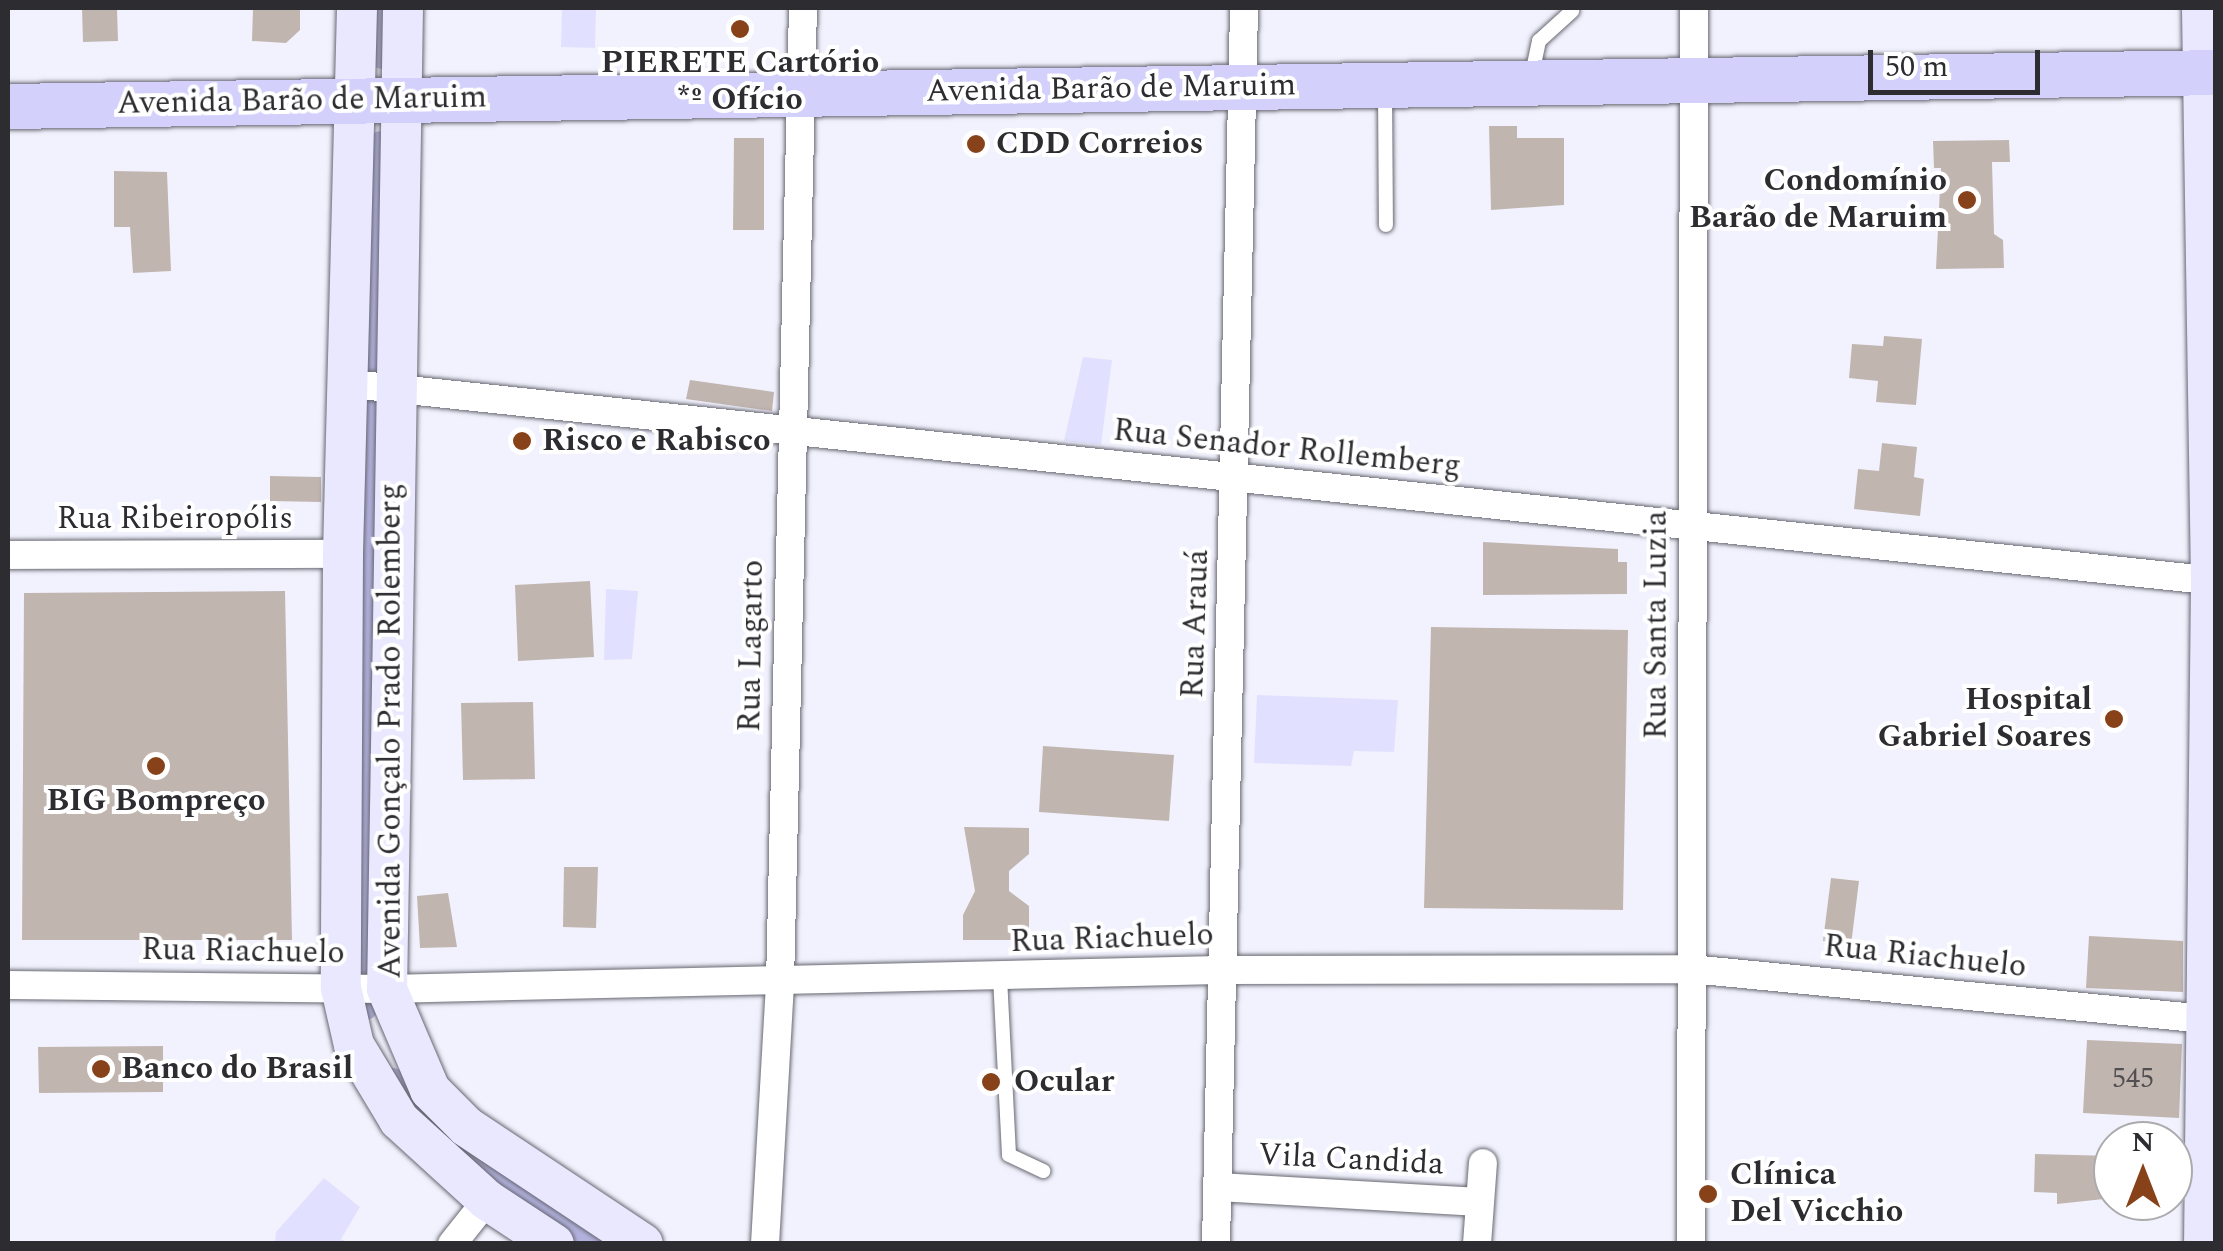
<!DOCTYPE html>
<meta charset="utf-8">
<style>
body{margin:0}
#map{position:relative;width:2223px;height:1251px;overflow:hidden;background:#f2f2fe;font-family:Spectral,serif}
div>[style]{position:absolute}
.green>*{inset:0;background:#e1e1ff}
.canal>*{height:25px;margin:-12.5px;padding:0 12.5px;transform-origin:12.5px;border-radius:12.5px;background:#b3b2df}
.building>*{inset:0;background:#c1b5b0}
.roads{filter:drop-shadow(0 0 2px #686872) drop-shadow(0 0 2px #686872)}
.lane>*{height:14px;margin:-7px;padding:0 7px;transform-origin:7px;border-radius:7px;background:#fff}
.street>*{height:28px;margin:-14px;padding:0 14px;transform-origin:14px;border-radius:14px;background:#fff}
.secondary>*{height:40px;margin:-20px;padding:0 20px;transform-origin:20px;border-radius:20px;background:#e9e8fe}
.primary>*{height:45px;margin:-22.5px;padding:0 22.5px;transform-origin:22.5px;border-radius:22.5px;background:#d3d1fc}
.dots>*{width:28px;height:28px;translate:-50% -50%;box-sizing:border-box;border:5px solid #fff;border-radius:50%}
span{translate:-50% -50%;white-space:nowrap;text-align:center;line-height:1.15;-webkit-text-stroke:8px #fff;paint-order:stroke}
.number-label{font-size:28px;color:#524f51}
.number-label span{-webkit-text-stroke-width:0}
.poi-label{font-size:32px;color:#2d2d31;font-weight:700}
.left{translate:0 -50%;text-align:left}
.right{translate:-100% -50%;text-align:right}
.street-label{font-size:32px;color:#2d2d31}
.frame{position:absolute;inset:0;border:10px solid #2d2d31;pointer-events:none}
.north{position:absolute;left:2093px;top:1121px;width:100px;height:100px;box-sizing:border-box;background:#fff;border:2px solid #ababad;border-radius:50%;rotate:0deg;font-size:28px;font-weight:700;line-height:40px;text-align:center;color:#2d2d31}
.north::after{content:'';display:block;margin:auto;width:35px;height:45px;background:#87421a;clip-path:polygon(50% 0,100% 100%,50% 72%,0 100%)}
.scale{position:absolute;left:1868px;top:50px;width:172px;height:45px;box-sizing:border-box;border:5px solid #2d2d31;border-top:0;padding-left:12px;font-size:30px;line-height:35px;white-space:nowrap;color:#2d2d31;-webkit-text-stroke:8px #fff;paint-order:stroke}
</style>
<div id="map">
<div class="green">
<i style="clip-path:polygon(562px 8px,596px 8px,595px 48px,561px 47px)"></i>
<i style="clip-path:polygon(1083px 357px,1112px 360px,1101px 445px,1064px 441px)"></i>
<i style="clip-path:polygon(606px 589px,638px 591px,632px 659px,604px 660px)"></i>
<i style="clip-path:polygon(1257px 695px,1398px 700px,1394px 752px,1354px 751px,1351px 766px,1254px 763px)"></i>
<i style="clip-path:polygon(324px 1178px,360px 1207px,341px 1239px,348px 1243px,275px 1243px,276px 1232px)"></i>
</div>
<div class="canal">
<i style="left:382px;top:56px;width:48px;rotate:-88.8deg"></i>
<i style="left:365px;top:1007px;width:75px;rotate:-93.1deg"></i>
<i style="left:361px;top:932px;width:789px;rotate:-88.62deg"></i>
<i style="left:392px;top:1080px;width:158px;rotate:43.2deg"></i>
<i style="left:507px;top:1188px;width:103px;rotate:33.1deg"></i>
</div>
<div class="building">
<i style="clip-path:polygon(82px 8px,117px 8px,118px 41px,83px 42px)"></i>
<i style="clip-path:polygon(253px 8px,300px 8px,300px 30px,286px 43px,252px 41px)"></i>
<i style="clip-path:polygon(1489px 126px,1517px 126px,1517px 138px,1564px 138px,1564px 205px,1491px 210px)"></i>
<i style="clip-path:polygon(734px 138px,764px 138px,764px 230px,733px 230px)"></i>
<i style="clip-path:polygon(2009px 140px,2010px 162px,1992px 162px,1994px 234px,2003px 240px,2004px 268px,1936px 269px,1941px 168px,1934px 168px,1933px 141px)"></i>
<i style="clip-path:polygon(114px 171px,167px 172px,171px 271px,133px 273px,130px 227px,114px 227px)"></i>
<i style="clip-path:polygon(1884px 336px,1922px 339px,1916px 405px,1876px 402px,1878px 381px,1849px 378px,1852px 344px,1883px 346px)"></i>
<i style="clip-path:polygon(690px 380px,774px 392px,772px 411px,686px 399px)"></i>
<i style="clip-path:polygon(1882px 443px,1917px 447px,1914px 477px,1924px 479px,1920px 516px,1854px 509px,1858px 469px,1879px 471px)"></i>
<i style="clip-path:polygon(270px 476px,321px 477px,321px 502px,270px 501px)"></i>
<i style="clip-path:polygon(1483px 542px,1618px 549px,1618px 562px,1627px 562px,1627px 594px,1483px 595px)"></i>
<i style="clip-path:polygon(590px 581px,594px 657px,518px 661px,515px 585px)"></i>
<i style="clip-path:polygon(285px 591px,292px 940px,22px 940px,24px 593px)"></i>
<i style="clip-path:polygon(1431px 627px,1628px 630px,1623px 910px,1424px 908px)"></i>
<i style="clip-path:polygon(533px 702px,535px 779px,463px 780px,461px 703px)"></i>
<i style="clip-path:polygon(1043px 746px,1174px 755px,1169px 821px,1039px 812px)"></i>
<i style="clip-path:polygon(964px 827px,1029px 828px,1029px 854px,1009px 871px,1009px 891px,1029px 906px,1029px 940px,963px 940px,963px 915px,975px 891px)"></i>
<i style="clip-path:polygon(564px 867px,598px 867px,596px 928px,563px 927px)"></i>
<i style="clip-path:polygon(1831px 878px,1859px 881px,1851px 945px,1823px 941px)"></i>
<i style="clip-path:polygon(448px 893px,457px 947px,420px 948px,417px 896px)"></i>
<i style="clip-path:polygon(2089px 936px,2183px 941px,2183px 992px,2086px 988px)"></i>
<i style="clip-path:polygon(2087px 1040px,2182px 1044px,2179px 1118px,2083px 1113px)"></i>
<i style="clip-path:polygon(163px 1046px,163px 1092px,39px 1093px,38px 1047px)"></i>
<i style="clip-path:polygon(2035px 1154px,2113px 1156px,2113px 1198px,2057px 1204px,2057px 1193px,2034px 1192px)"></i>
</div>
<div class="roads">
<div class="lane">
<i style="left:1532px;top:74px;width:34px;rotate:-78deg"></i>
<i style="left:1539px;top:41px;width:45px;rotate:-42.3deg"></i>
<i style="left:1385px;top:91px;width:134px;rotate:89.6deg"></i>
<i style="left:1000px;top:977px;width:178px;rotate:87.1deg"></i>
<i style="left:1009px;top:1155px;width:38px;rotate:25deg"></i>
</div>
<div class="street">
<i style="left:351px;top:384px;width:1875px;rotate:6.03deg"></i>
<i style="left:8px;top:555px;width:335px;rotate:-0.2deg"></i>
<i style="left:8px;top:985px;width:379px;rotate:0.6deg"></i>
<i style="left:387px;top:989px;width:832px;rotate:-1.31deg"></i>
<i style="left:1219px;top:970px;width:472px;rotate:-0.1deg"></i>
<i style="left:1691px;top:969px;width:527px;rotate:5.55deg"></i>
<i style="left:1219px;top:1187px;width:260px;rotate:3.3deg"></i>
<i style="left:452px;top:1244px;width:56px;rotate:-51.5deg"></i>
<i style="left:765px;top:1244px;width:261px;rotate:-86.7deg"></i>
<i style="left:780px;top:983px;width:975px;rotate:-88.65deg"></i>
<i style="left:1216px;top:1244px;width:1236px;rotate:-88.7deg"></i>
<i style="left:1477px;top:1244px;width:81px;rotate:-85.8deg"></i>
<i style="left:1691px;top:1244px;width:1236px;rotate:-89.86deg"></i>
</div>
<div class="secondary">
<i style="left:357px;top:8px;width:546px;rotate:91.47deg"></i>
<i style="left:343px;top:554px;width:434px;rotate:90.3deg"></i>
<i style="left:341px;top:988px;width:58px;rotate:77.2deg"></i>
<i style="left:354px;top:1045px;width:87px;rotate:59deg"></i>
<i style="left:399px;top:1120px;width:119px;rotate:42.3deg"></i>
<i style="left:487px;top:1200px;width:80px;rotate:33.3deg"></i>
<i style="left:403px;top:8px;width:981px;rotate:90.93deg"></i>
<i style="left:387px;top:989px;width:110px;rotate:66.9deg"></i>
<i style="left:430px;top:1090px;width:52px;rotate:45deg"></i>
<i style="left:467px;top:1127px;width:211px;rotate:33.6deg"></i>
<i style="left:2202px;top:8px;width:573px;rotate:89.1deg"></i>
<i style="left:2211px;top:581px;width:663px;rotate:90.6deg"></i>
</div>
<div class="primary">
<i style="left:8px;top:106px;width:2208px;rotate:-0.88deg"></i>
</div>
</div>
<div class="dots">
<i style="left:740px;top:29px;background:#87421a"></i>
<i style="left:976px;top:144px;background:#87421a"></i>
<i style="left:1967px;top:200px;background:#87421a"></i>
<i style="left:522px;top:441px;background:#87421a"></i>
<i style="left:2114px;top:719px;background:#87421a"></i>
<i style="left:156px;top:766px;background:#87421a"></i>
<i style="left:101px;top:1069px;background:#87421a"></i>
<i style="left:991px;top:1082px;background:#87421a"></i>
<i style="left:1708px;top:1194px;background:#87421a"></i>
</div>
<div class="number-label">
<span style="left:2133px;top:1079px">545</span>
</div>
<div class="poi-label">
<span style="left:740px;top:82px">PIERETE Cartório<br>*º Ofício</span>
<span class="left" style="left:996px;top:144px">CDD Correios</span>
<span class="right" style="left:1947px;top:200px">Condomínio<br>Barão de Maruim</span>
<span class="left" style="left:542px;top:441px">Risco e Rabisco</span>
<span class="right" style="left:2092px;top:719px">Hospital<br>Gabriel Soares</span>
<span style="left:156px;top:801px">BIG Bompreço</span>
<span class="left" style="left:121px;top:1069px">Banco do Brasil</span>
<span class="left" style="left:1014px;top:1082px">Ocular</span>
<span class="left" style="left:1730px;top:1194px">Clínica<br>Del Vicchio</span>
</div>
<div class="street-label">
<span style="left:1111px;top:89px;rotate:-1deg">Avenida Barão de Maruim</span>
<span style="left:302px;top:101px;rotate:-1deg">Avenida Barão de Maruim</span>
<span style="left:1287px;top:449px;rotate:6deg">Rua Senador Rollemberg</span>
<span style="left:175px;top:519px">Rua Ribeiropólis</span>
<span style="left:1196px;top:624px;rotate:-88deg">Rua Arauá</span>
<span style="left:1657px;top:625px;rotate:-90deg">Rua Santa Luzia</span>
<span style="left:752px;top:646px;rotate:-89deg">Rua Lagarto</span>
<span style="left:391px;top:731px;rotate:-90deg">Avenida Gonçalo Prado Rolemberg</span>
<span style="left:1112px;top:939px;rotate:-2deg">Rua Riachuelo</span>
<span style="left:243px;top:952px;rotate:1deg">Rua Riachuelo</span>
<span style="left:1925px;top:957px;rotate:6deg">Rua Riachuelo</span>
<span style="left:1351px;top:1160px;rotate:3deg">Vila Candida</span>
</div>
<div class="frame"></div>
<div class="north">N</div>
<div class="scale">50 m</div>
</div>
